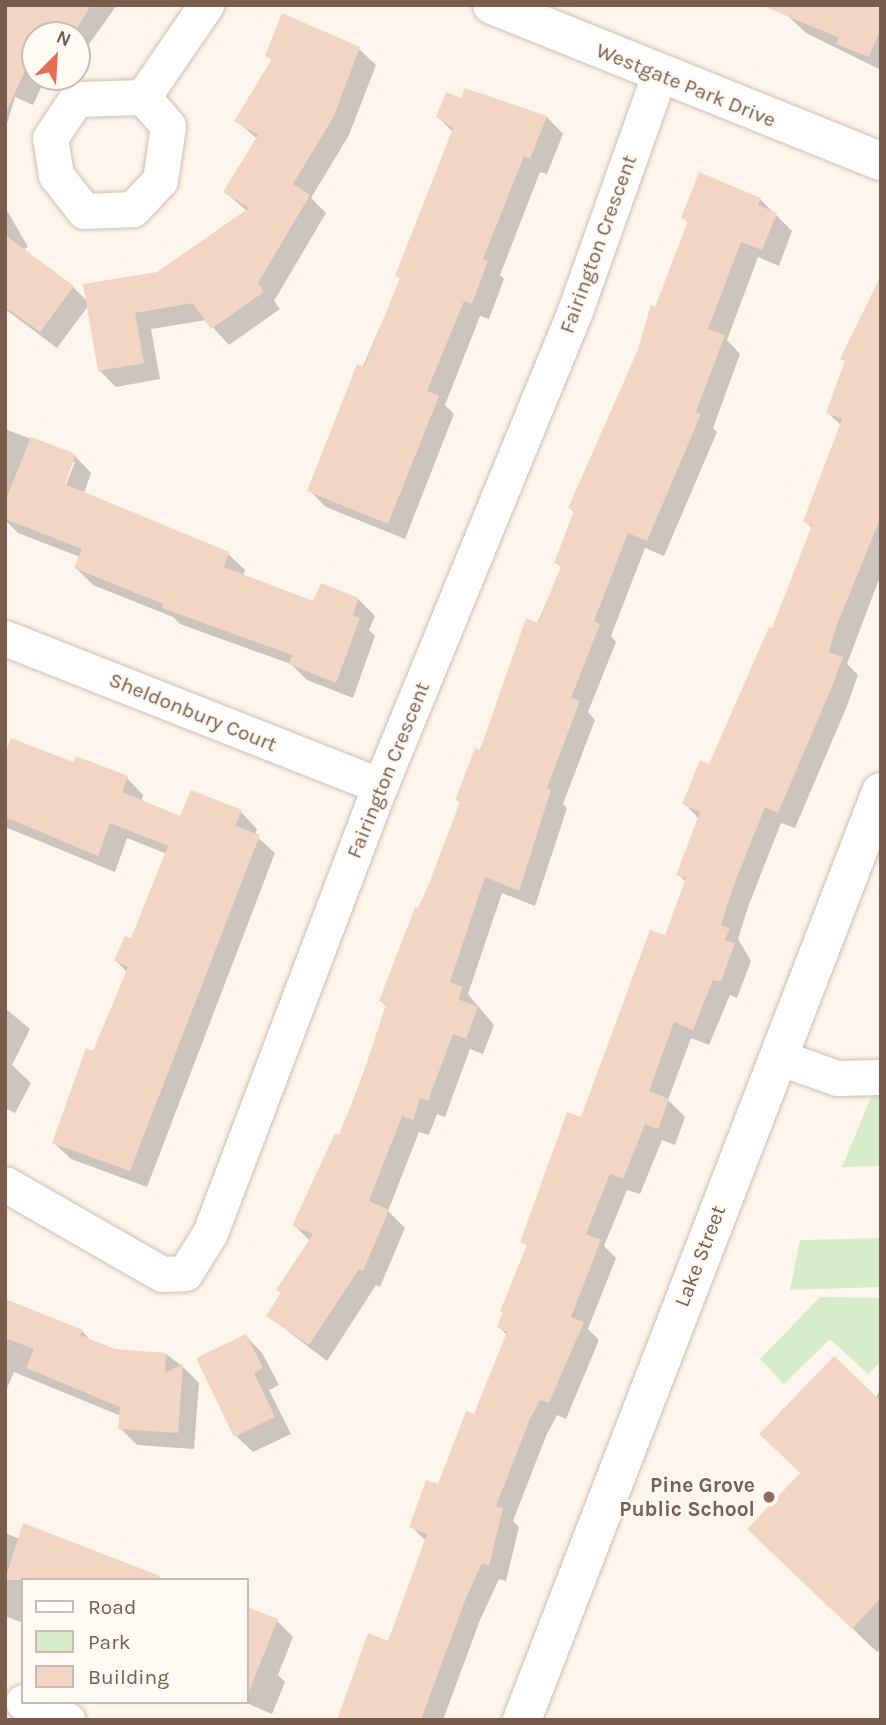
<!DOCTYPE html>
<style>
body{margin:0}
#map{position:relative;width:886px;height:1725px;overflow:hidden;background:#fdf6ec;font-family:Karla,sans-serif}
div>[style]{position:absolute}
.green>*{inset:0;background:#d8ecc9}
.shadow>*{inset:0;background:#0003}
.building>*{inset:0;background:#f3d5c3}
.roads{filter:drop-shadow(0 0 2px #d1beb0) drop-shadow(0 0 2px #d1beb0)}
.minor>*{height:35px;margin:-17.5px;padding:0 17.5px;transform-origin:17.5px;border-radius:17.5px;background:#fff}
.tertiary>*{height:38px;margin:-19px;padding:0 19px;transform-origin:19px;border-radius:19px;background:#fff}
.dots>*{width:19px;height:19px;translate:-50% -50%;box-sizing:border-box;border:4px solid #fffaf3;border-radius:50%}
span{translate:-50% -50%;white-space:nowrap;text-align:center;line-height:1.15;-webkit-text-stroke:5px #fffaf3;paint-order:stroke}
.street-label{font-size:21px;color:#7a5c4d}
.education-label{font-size:21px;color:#785e54;font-weight:700}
.right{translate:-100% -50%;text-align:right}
.frame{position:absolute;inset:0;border:7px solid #7a5c4d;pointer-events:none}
.legend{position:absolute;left:21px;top:1578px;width:228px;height:126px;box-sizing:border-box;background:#fffaf3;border:2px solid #cabbb1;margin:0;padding:9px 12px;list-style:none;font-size:21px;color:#7a5c4d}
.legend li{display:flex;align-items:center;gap:14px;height:35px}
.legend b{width:35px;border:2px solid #cabbb1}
.north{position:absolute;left:21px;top:21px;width:70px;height:70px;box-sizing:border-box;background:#fffaf3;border:2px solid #cabbb1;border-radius:50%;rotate:24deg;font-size:19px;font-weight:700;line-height:28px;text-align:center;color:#7a5c4d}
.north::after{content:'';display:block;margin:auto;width:24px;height:32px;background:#e76f51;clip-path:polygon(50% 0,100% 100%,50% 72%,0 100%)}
</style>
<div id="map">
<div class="green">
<i style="clip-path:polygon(881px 1073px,881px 1166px,842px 1167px)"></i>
<i style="clip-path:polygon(881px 1238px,881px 1287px,790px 1290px,800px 1240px)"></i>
<i style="clip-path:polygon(820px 1297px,881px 1298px,881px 1362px,868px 1374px,830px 1339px,784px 1384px,760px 1359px)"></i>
</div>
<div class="shadow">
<i style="clip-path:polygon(14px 5px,117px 5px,84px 51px,77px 47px,77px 35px,35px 35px,35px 77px,46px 77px,33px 105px,15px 97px,5px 130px,5px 21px)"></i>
<i style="clip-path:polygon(881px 5px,881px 70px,806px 33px,789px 17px)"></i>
<i style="clip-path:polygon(359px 49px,376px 65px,349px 135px,311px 198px,326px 213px,274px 301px,280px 309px,229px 345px,206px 320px,151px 329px,160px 379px,116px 387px,99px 370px,89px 305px,57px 348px,5px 309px,5px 274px,73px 287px,88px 302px,157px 274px,247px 211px,225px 192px,257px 139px,237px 121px,273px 61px,267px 55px)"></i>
<i style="clip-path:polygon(462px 100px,547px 117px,563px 134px,547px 174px,540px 172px,500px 275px,504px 279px,489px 319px,480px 316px,445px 405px,454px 414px,405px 539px,326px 507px,309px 490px,401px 279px,397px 276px,453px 132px,438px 117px)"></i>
<i style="clip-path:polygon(760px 199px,792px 231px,779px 266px,758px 257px,727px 340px,740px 354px,713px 428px,717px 432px,664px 556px,645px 548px,611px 636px,616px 642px,588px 712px,595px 720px,563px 804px,567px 808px,535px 906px,502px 893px,468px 994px,494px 1025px,483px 1054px,470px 1049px,445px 1117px,437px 1114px,429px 1135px,419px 1132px,388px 1211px,405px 1228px,380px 1287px,376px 1285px,327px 1361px,268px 1316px,310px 1241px,294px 1225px,340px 1138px,387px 1007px,381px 1001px,462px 804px,457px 800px,562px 568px,556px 563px,575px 513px,570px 508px,656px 309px,689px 223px,683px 218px)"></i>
<i style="clip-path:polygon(5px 207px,28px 247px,5px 259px)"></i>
<i style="clip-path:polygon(881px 275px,881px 574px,847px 664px,858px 675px,847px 706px,795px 828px,781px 823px,748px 907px,738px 939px,751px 961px,737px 998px,730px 995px,709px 1045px,691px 1038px,668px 1100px,685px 1117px,675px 1145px,662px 1140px,640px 1194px,627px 1190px,604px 1246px,616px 1258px,588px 1329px,599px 1340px,566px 1419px,557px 1415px,546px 1436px,513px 1521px,519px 1527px,506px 1581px,499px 1579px,480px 1620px,443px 1720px,339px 1720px,389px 1643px,426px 1541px,411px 1526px,439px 1487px,475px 1416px,507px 1335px,499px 1327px,528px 1247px,522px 1241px,666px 937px,686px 882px,678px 874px,699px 819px,685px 804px,710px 766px,773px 630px,813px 529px,805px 521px,842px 426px,828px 413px,846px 362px,842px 358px,851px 336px,856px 338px)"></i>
<i style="clip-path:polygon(evenodd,5px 429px,75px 456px,91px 473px,84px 493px,228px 554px,245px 570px,243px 576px,314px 604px,358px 599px,375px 616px,369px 630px,375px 636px,353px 698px,307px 680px,291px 664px,180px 624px,173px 617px,93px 585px,76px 568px,80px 557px,18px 533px,5px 520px,5px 429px,71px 462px,75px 462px,63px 492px,60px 491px,71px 462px)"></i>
<i style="clip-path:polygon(5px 757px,74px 765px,127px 778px,143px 795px,141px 802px,181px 818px,241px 812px,257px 829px,255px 835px,275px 853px,147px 1187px,71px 1159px,54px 1143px,127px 972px,116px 961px,132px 941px,167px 854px,127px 838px,115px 872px,5px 827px)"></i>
<i style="clip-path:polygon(5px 1008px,30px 1029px,12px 1065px,31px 1083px,15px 1113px,5px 1108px)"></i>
<i style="clip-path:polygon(5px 1301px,82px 1331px,92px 1342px,114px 1351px,166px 1354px,182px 1366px,199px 1383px,194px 1449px,137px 1445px,120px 1428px,121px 1416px,14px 1372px,5px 1393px)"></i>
<i style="clip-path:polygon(246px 1336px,262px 1353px,279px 1385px,269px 1390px,291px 1434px,253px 1452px,236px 1436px)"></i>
<i style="clip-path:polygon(881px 1389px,881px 1648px,877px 1652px,774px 1553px)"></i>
<i style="clip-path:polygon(5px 1533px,20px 1539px,23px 1623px,5px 1616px)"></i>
<i style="clip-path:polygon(247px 1609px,277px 1621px,293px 1637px,278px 1675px,285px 1682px,272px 1714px,244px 1702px)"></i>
</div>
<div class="building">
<i style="clip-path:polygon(5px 5px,91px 5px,73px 35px,35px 35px,35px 48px,5px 115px)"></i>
<i style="clip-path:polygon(761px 5px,881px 5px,881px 28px,869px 57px,836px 44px,839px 38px)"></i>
<i style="clip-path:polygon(282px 13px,360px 47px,333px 118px,293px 184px,310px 195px,258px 283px,264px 292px,211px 329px,193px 303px,135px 313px,144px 363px,98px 371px,83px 284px,157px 272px,249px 208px,223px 192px,258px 135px,234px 121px,272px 59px,265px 56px)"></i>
<i style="clip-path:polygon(465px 88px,547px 116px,530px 159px,524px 156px,483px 259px,488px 261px,472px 304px,464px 301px,427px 391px,439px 396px,388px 524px,307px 491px,357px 364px,364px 367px,400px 278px,395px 276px,453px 128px,436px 117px,446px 92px,461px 98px)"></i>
<i style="clip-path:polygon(699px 172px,761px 198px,758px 205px,777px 213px,762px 250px,741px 242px,708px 329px,725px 335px,696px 412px,701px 414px,647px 541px,628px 533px,594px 621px,600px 624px,571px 698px,580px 701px,547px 788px,551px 790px,519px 891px,485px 877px,450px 982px,463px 987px,458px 999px,478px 1007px,466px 1039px,453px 1034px,428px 1101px,420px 1098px,413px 1120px,402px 1116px,369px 1201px,389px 1210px,363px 1271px,359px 1269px,309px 1345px,266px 1316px,281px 1293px,276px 1290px,313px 1234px,292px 1226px,335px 1133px,339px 1135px,363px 1075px,386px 1004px,379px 1001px,415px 907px,418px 908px,427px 889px,460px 802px,455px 800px,475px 748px,480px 750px,526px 618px,538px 623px,561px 566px,554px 563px,574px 511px,568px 508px,637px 352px,651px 305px,655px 307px,688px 221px,681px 218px)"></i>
<i style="clip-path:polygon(5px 235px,74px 286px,40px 332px,5px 307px)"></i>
<i style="clip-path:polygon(881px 275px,881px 517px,836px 627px,829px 652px,843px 657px,831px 689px,778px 813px,765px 807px,732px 890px,721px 925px,730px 928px,725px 940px,735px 943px,721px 982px,713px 980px,693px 1030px,674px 1022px,649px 1091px,669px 1099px,658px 1129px,645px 1124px,623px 1179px,610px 1174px,586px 1234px,601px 1240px,571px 1317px,584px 1322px,549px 1403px,540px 1400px,530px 1419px,496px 1506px,503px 1508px,489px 1566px,482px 1563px,464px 1603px,421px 1720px,337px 1720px,368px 1633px,388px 1641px,427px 1534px,409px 1527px,426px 1480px,438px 1484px,466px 1411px,474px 1414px,507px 1332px,497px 1327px,503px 1312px,500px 1311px,527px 1245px,520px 1242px,567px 1112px,581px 1117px,650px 930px,665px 935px,686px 878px,676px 875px,700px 812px,682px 804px,700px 760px,709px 764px,769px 627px,772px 628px,812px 525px,803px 522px,842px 419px,826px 413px,845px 361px,840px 359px)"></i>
<i style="clip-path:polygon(31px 437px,76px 454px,65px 484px,229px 552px,224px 567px,313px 601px,321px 583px,359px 598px,353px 615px,360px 618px,336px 683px,289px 664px,292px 655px,162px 608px,163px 604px,74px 568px,82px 549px,5px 519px,5px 502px)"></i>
<i style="clip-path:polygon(11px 738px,73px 762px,76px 756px,128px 776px,122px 792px,180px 816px,191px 790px,242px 810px,235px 826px,260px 835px,130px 1171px,52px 1143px,86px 1048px,93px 1051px,128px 967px,114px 961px,125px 936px,131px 938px,168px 846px,110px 823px,98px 856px,5px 817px,5px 753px)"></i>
<i style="clip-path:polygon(5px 1299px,83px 1330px,80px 1335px,115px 1349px,166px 1353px,165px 1373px,183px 1364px,178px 1433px,118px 1429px,120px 1407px,26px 1368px,34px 1349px,5px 1338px)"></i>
<i style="clip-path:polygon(246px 1334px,263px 1368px,254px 1373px,275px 1417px,234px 1437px,196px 1358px)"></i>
<i style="clip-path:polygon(834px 1356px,881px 1401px,881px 1598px,852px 1629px,747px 1529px,800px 1473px,759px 1434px)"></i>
<i style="clip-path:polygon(23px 1523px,160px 1576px,160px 1580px,5px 1580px)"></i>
<i style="clip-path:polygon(247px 1607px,278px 1619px,248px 1694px,247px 1693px)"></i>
</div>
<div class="roads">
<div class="minor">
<i style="left:143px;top:97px;width:38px;rotate:49deg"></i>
<i style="left:168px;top:126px;width:55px;rotate:98.4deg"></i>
<i style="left:160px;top:180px;width:40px;rotate:133deg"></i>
<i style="left:133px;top:209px;width:49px;rotate:177.7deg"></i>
<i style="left:84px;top:211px;width:46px;rotate:-127.9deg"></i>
<i style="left:56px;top:175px;width:37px;rotate:-99deg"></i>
<i style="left:50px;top:138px;width:47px;rotate:-56.3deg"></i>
<i style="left:76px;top:99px;width:67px;rotate:-1.7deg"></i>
<i style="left:143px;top:97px;width:112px;rotate:-55.6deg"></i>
<i style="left:5px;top:638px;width:403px;rotate:21.5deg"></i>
<i style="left:778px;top:1057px;width:63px;rotate:19.6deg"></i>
<i style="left:837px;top:1078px;width:44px;rotate:-1.3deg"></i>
<i style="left:5px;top:1184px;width:181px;rotate:29.8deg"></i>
<i style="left:162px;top:1274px;width:23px;rotate:-2deg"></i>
<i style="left:185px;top:1273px;width:47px;rotate:-58deg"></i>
<i style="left:210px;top:1233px;width:478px;rotate:-69.2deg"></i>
<i style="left:380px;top:786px;width:513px;rotate:-67.68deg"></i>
<i style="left:575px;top:311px;width:251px;rotate:-70.4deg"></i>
<i style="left:23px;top:1702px;width:48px;rotate:22.2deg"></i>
</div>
<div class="tertiary">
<i style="left:492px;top:5px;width:419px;rotate:21.9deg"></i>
<i style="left:522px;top:1720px;width:995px;rotate:-68.85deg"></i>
</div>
</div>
<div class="dots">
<i style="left:769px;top:1497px;background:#8d6e63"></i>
</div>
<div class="street-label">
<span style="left:686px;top:85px;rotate:22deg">Westgate Park Drive</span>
<span style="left:598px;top:244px;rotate:-70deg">Fairington Crescent</span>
<span style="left:193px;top:712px;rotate:22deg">Sheldonbury Court</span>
<span style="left:388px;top:770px;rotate:-68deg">Fairington Crescent</span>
<span style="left:700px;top:1256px;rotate:-69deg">Lake Street</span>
</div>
<div class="education-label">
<span class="right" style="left:755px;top:1497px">Pine Grove<br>Public School</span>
</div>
<div class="frame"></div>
<ul class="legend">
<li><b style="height:9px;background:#fff"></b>Road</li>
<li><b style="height:19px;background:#d8ecc9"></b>Park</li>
<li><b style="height:19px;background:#f3d5c3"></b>Building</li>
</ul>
<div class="north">N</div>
</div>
